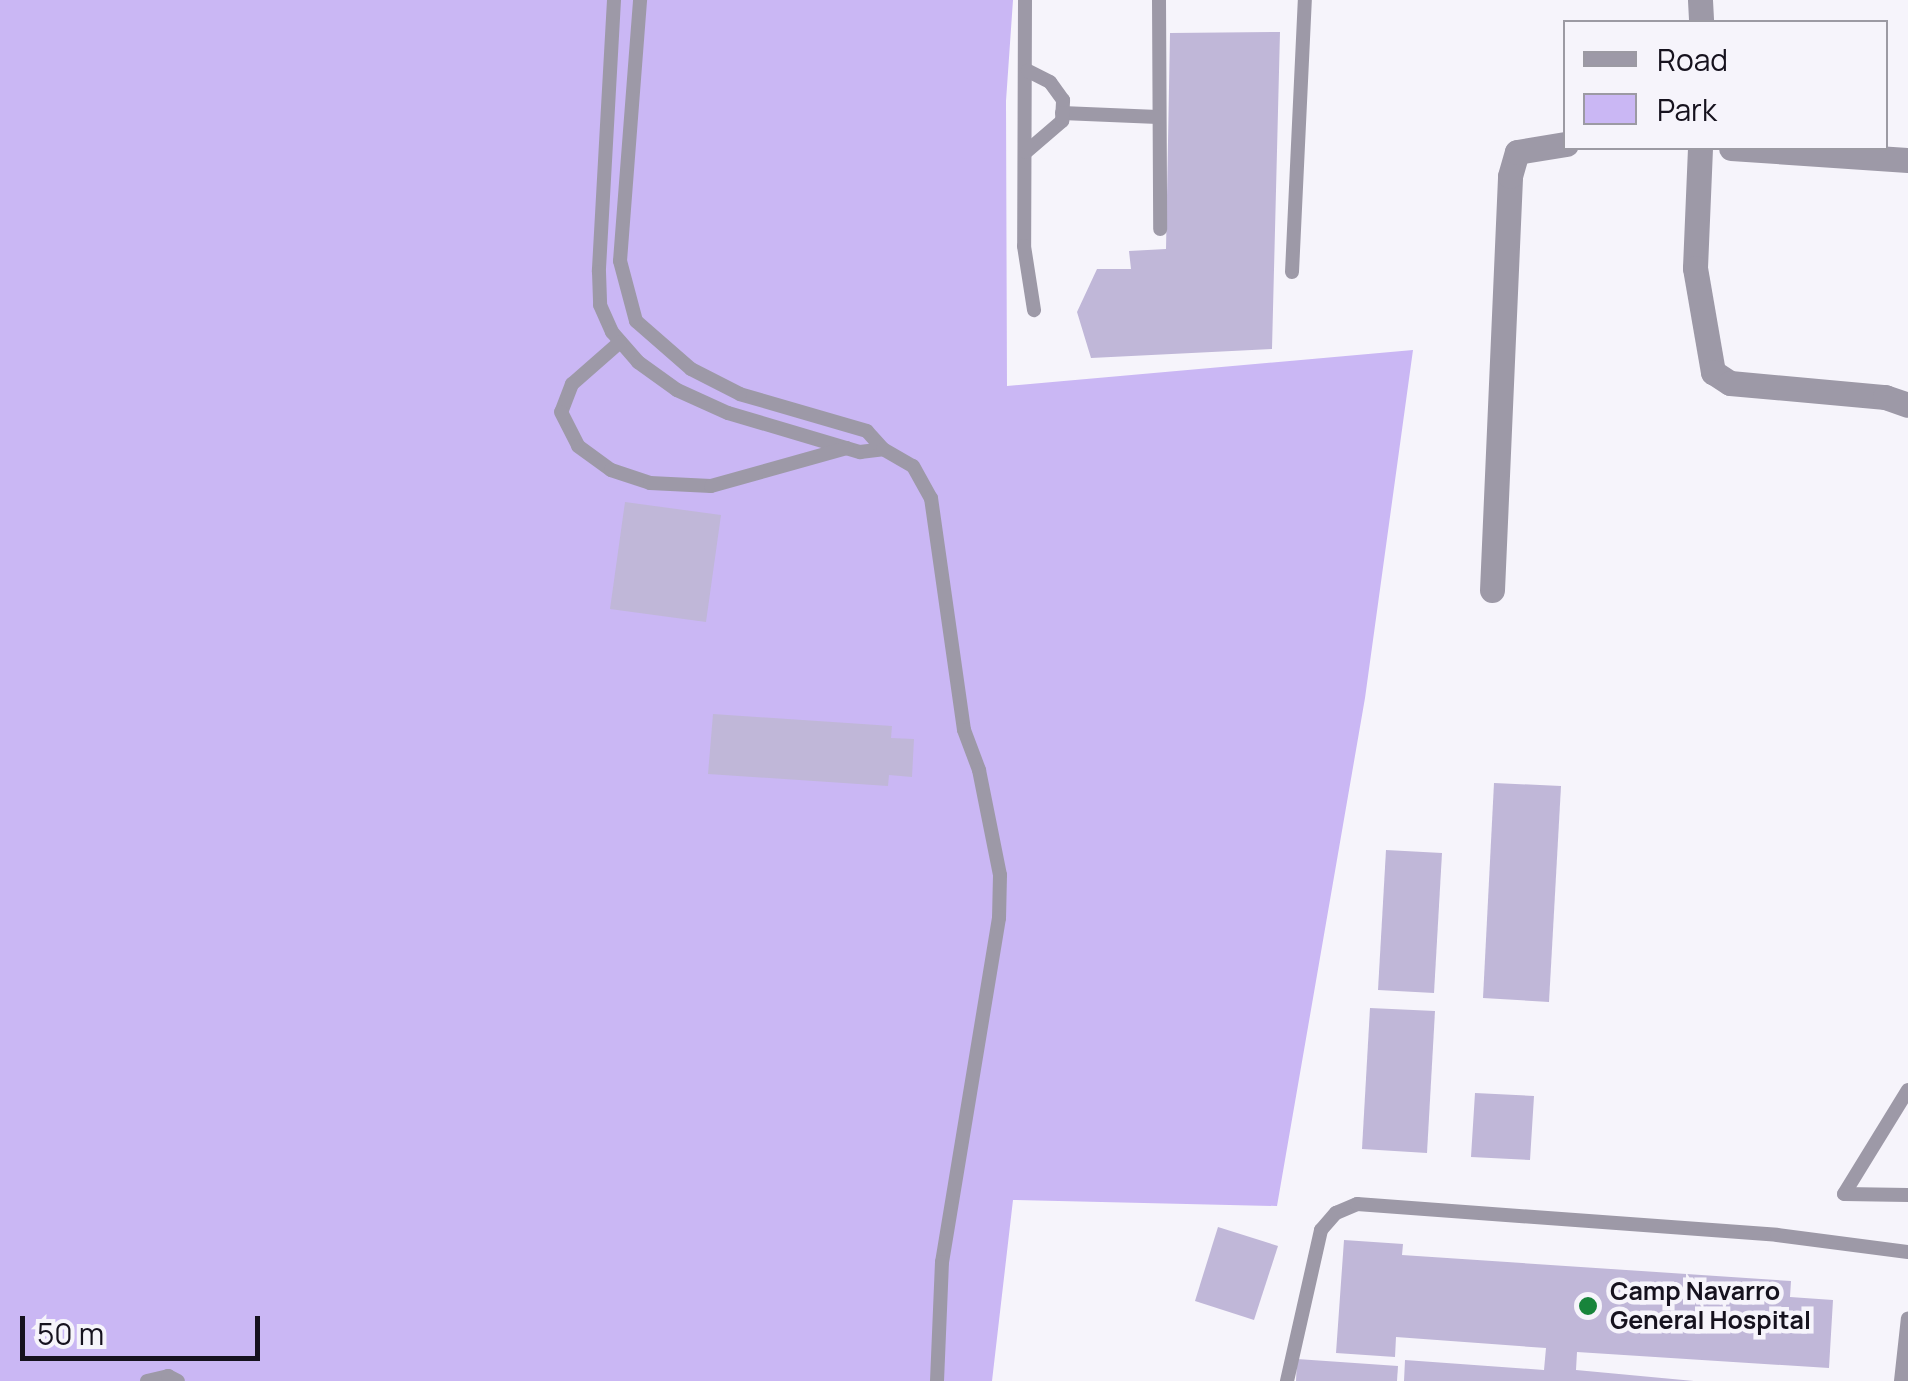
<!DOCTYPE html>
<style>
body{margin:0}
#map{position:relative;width:1908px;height:1381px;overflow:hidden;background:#f6f4fb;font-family:Manrope,sans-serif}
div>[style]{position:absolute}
.green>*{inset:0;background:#cab7f4}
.building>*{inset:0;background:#c0b7d8}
.lane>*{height:14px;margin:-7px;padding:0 7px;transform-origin:7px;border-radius:7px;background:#9d99a7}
.street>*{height:25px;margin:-12.5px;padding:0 12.5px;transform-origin:12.5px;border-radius:12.5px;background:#9d99a7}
.dots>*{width:28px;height:28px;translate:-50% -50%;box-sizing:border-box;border:5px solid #f6f4fb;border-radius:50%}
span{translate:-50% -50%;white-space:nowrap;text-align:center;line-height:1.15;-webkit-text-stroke:9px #f6f4fb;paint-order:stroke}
.poi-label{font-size:25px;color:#16121e;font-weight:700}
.left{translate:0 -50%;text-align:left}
.legend{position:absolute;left:1563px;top:20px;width:325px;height:130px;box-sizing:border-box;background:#f6f4fb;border:2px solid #9c9aa3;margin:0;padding:12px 18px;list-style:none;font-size:30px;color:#16121e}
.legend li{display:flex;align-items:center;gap:20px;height:50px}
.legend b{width:50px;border:2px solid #9c9aa3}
.scale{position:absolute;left:20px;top:1316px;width:240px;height:45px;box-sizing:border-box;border:5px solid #16121e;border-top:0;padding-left:12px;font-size:30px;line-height:35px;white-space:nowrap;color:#16121e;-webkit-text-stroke:8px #f6f4fb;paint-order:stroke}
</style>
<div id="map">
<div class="green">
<i style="clip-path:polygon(0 0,1013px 0,1006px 101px,1007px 386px,1413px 350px,1365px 698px,1277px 1206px,1013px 1200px,992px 1381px,0 1381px)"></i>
</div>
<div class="building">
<i style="clip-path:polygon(1280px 32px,1272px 349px,1091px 358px,1077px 312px,1097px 269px,1131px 269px,1129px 251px,1166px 249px,1170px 33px)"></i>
<i style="clip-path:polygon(625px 502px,721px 515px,706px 622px,610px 609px)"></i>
<i style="clip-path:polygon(713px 714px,892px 726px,891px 738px,914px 739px,912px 777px,889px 775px,888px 786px,708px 774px)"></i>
<i style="clip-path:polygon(1494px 783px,1561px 786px,1549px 1002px,1483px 998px)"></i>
<i style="clip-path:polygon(1386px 850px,1442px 853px,1434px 993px,1378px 990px)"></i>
<i style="clip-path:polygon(1370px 1008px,1435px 1011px,1427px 1153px,1362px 1149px)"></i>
<i style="clip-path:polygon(1475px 1093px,1534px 1096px,1530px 1160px,1471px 1157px)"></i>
<i style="clip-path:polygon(1218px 1227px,1278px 1246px,1254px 1320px,1195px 1301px)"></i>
<i style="clip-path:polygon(1344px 1240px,1403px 1244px,1402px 1255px,1791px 1281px,1790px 1297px,1833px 1300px,1829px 1368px,1577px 1352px,1576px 1370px,1694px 1381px,1404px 1381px,1405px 1360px,1544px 1370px,1546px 1348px,1396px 1337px,1395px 1357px,1336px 1353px)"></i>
<i style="clip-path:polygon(1297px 1359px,1398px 1366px,1397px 1381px,1296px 1381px)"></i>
</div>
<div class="lane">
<i style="left:614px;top:0;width:272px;rotate:93.2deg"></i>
<i style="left:599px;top:272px;width:33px;rotate:88deg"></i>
<i style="left:600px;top:305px;width:30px;rotate:66deg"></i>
<i style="left:612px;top:332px;width:40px;rotate:49deg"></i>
<i style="left:638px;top:362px;width:48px;rotate:35.7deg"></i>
<i style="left:677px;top:390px;width:56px;rotate:24.3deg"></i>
<i style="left:728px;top:413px;width:138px;rotate:16.5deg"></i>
<i style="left:860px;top:452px;width:23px;rotate:-7deg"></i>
<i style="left:883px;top:449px;width:24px;rotate:-132deg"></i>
<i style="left:867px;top:431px;width:132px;rotate:-163.8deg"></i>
<i style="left:740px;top:394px;width:55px;rotate:-153deg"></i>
<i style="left:691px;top:369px;width:73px;rotate:-138.9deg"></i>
<i style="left:636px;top:321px;width:62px;rotate:-104.9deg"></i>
<i style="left:620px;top:261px;width:262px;rotate:-85.6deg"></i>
<i style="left:1025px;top:0;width:246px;rotate:90.2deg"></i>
<i style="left:1024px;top:246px;width:65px;rotate:81.1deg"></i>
<i style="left:1159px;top:0;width:229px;rotate:89.7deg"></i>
<i style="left:1062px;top:113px;width:96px;rotate:2.4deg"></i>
<i style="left:1026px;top:152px;width:48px;rotate:-40.7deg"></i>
<i style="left:1062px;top:121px;width:21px;rotate:-87deg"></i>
<i style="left:1063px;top:100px;width:22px;rotate:-126deg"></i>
<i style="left:1050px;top:82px;width:25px;rotate:-153deg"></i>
<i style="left:1292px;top:272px;width:272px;rotate:-87.3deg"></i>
<i style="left:620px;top:342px;width:64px;rotate:138.8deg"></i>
<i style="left:572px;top:384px;width:30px;rotate:111deg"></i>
<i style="left:561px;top:412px;width:38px;rotate:63deg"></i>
<i style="left:578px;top:446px;width:41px;rotate:36deg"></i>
<i style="left:611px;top:470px;width:41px;rotate:18.4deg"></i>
<i style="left:650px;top:483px;width:61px;rotate:2.8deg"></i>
<i style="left:711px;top:486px;width:141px;rotate:-15.6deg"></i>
<i style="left:883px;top:449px;width:34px;rotate:30deg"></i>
<i style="left:913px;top:466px;width:37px;rotate:61deg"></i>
<i style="left:931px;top:498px;width:234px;rotate:81.9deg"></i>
<i style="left:964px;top:730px;width:43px;rotate:69.4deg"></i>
<i style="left:979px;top:770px;width:107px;rotate:78.7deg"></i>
<i style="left:1000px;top:875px;width:43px;rotate:91.3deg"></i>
<i style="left:999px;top:918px;width:349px;rotate:99.4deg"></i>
<i style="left:942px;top:1262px;width:119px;rotate:92.4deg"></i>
<i style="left:1908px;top:1090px;width:122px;rotate:121.6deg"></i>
<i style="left:1844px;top:1194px;width:64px;rotate:0.9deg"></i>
<i style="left:147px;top:1381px;width:22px;rotate:-13deg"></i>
<i style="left:168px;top:1376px;width:11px;rotate:27deg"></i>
<i style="left:1287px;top:1381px;width:155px;rotate:-77.3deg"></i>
<i style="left:1321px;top:1230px;width:23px;rotate:-49deg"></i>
<i style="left:1336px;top:1213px;width:23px;rotate:-23deg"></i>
<i style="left:1357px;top:1204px;width:421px;rotate:4.2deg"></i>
<i style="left:1777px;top:1235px;width:132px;rotate:7.4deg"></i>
<i style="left:1901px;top:1381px;width:63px;rotate:-83.7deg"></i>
</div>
<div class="street">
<i style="left:1700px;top:0;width:22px;rotate:87deg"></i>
<i style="left:1700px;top:148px;width:120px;rotate:92.4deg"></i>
<i style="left:1695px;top:268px;width:106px;rotate:80.2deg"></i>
<i style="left:1713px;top:372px;width:20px;rotate:33deg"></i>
<i style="left:1730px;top:383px;width:156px;rotate:5.2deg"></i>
<i style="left:1885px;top:397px;width:24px;rotate:19deg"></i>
<i style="left:1731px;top:148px;width:177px;rotate:3.9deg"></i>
<i style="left:1492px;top:590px;width:414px;rotate:-87.5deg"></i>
<i style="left:1510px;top:176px;width:25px;rotate:-74deg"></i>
<i style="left:1517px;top:152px;width:50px;rotate:-9.3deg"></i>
</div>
<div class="dots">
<i style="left:1588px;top:1306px;background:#18843b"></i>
</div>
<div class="poi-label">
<span class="left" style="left:1610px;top:1306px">Camp Navarro<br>General Hospital</span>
</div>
<ul class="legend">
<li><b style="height:12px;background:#9d99a7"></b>Road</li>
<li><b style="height:28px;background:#cab7f4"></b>Park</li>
</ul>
<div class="scale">50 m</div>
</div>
